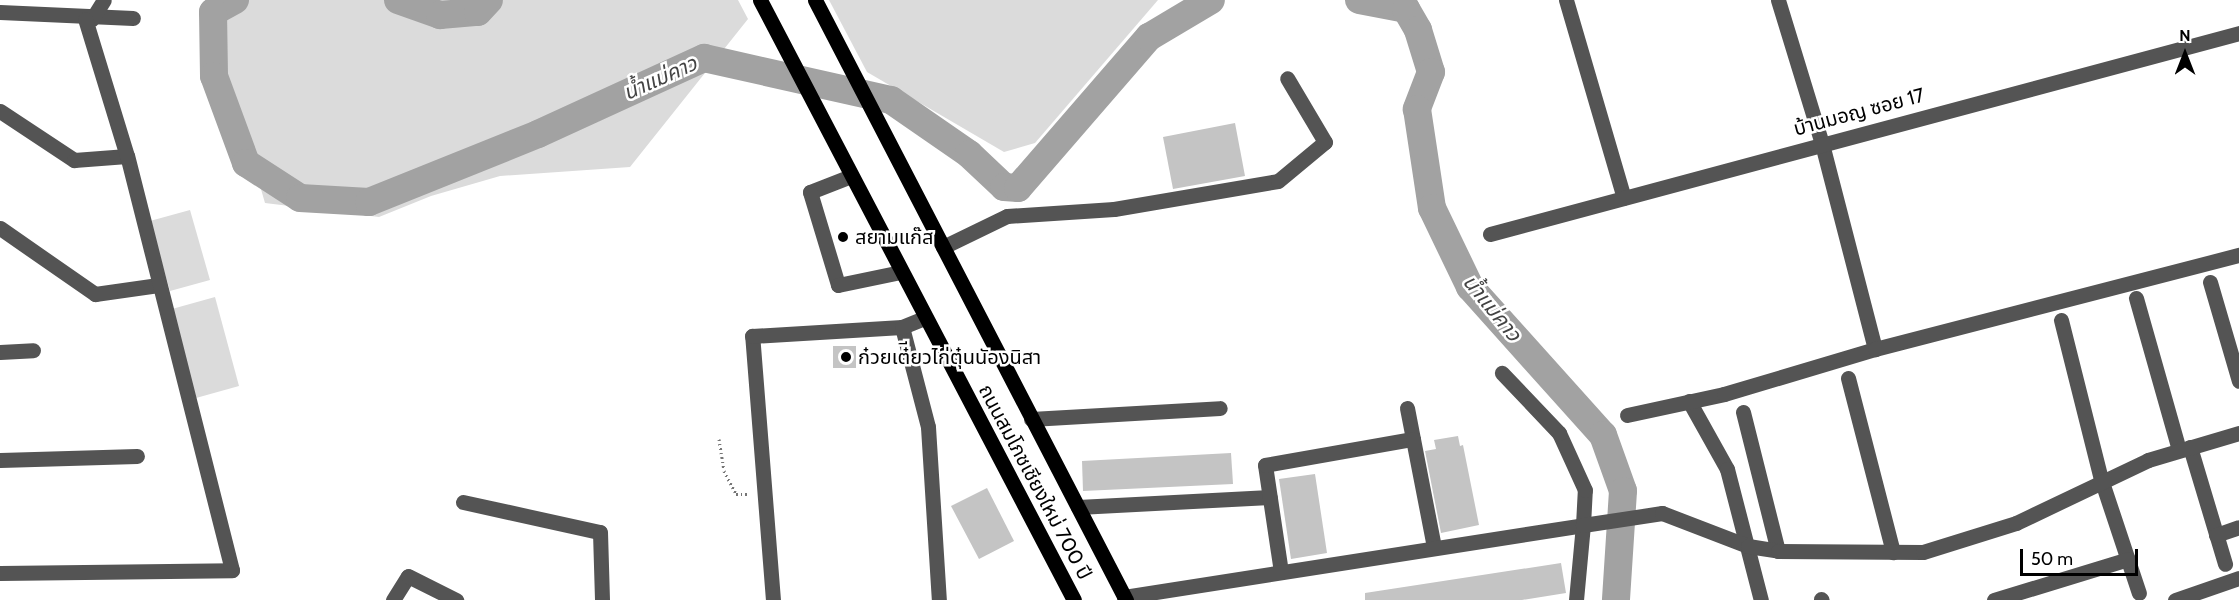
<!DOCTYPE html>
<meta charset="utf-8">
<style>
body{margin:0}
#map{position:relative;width:2239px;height:600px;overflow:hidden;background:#fff;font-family:Cabin,"Noto Sans Thai",sans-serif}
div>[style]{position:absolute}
.green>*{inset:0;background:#dbdbdb}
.river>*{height:28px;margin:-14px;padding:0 14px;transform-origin:14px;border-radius:14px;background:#a2a2a2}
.building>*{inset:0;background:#c4c4c4}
.path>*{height:3px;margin-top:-1.5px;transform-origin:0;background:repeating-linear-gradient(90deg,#767676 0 1.5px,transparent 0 4.5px)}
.minor>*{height:15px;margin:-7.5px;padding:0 7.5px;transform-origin:7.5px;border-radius:7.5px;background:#545454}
.major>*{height:15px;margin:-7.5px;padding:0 7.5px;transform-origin:7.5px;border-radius:7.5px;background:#000}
.dots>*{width:16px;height:16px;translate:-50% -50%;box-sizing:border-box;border:3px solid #fff;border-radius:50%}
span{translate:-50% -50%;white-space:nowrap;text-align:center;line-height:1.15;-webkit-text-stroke:5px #fff;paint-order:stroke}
.street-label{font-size:20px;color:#000}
.poi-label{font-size:20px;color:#000}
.left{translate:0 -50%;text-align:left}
.water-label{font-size:21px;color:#434343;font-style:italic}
.north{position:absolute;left:2155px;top:24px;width:60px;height:60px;-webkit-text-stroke:4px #fff;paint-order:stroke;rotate:0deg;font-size:16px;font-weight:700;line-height:24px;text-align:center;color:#000}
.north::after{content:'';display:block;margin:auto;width:21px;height:27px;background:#000;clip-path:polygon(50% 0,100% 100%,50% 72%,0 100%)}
.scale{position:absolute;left:2020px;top:549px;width:118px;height:27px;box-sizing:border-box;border:3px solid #000;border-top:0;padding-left:8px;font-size:18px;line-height:21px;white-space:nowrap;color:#000;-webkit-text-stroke:4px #fff;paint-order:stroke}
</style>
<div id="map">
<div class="green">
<i style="clip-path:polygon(206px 0,738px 0,748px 19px,630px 167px,500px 176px,431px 196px,379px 217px,265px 203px)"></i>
<i style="clip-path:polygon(829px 0,1158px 0,1035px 143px,1004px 152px,867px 72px)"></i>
<i style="clip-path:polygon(190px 210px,210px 280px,170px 291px,150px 221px)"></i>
<i style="clip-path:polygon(215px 297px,239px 386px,196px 398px,172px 309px)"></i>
</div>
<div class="river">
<i style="left:235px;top:0;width:25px;rotate:151deg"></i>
<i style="left:213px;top:12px;width:64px;rotate:89.1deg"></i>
<i style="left:214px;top:76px;width:93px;rotate:69.8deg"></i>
<i style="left:246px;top:163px;width:64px;rotate:32.9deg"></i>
<i style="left:300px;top:198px;width:69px;rotate:3.3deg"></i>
<i style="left:369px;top:202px;width:182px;rotate:-21.9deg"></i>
<i style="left:538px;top:134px;width:183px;rotate:-24.6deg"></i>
<i style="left:704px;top:58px;width:192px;rotate:12.7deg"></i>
<i style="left:891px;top:100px;width:95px;rotate:34.7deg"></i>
<i style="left:969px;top:154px;width:48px;rotate:43.3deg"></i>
<i style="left:1004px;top:187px;width:14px;rotate:4deg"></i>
<i style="left:1018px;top:188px;width:200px;rotate:-49.1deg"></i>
<i style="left:1149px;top:37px;width:72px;rotate:-30.8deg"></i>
<i style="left:398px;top:0;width:45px;rotate:19.7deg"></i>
<i style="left:440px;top:15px;width:38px;rotate:-5deg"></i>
<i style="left:478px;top:12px;width:16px;rotate:-47deg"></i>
<i style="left:1359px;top:0;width:48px;rotate:10.8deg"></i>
<i style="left:1406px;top:9px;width:24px;rotate:60deg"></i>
<i style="left:1418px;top:30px;width:44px;rotate:72.8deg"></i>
<i style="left:1431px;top:72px;width:40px;rotate:111deg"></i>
<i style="left:1417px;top:109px;width:100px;rotate:81.4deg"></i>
<i style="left:1432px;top:208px;width:88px;rotate:64.3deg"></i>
<i style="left:1470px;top:287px;width:199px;rotate:48.1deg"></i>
<i style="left:1603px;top:435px;width:59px;rotate:70.3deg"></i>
<i style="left:1623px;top:491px;width:109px;rotate:93.7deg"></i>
</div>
<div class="building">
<i style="clip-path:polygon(1235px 123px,1245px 176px,1173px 189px,1163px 137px)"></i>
<i style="clip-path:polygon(833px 346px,856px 346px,856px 368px,833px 368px)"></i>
<i style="clip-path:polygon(1458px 436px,1460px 446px,1463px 445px,1479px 525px,1441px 533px,1425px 451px,1436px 449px,1434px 440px)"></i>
<i style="clip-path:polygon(1231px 453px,1233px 484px,1083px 491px,1082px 461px)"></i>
<i style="clip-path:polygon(1315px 474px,1327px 553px,1291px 559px,1279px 479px)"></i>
<i style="clip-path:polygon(987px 488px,1014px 541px,979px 559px,951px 506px)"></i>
<i style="clip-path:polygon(1561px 563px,1566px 593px,1522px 600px,1365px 600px,1365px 593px)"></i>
</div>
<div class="path">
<i style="left:719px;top:439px;width:32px;rotate:81deg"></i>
<i style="left:724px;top:471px;width:26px;rotate:62deg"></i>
<i style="left:736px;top:494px;width:14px"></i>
</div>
<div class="minor">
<i style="left:1566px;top:0;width:206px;rotate:73.7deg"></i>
<i style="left:1778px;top:0;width:151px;rotate:73deg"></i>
<i style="left:1822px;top:144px;width:212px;rotate:75.5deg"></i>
<i style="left:0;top:12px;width:133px;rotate:2.6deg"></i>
<i style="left:92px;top:19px;width:22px;rotate:-58deg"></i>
<i style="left:0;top:111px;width:89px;rotate:33.5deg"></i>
<i style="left:74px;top:160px;width:53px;rotate:-4.3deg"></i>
<i style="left:851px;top:176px;width:44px;rotate:158.7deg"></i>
<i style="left:810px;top:192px;width:97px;rotate:73.2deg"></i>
<i style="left:838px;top:285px;width:64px;rotate:-11.7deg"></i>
<i style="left:0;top:228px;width:116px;rotate:34.8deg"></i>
<i style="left:95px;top:294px;width:64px;rotate:-8.1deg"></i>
<i style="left:1490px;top:234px;width:776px;rotate:-15.02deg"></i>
<i style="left:943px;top:247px;width:71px;rotate:-25.8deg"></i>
<i style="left:1007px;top:216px;width:107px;rotate:-3.7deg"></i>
<i style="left:1114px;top:209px;width:166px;rotate:-9.7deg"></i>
<i style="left:1278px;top:181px;width:61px;rotate:-39.7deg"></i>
<i style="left:1325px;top:142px;width:74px;rotate:-120.7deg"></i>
<i style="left:2210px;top:282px;width:103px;rotate:73.7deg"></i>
<i style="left:2136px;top:298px;width:158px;rotate:74.2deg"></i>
<i style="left:2061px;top:320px;width:164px;rotate:75.9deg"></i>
<i style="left:2101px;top:479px;width:120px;rotate:71.6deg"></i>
<i style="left:902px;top:327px;width:103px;rotate:75.4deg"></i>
<i style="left:928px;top:427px;width:173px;rotate:86.4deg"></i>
<i style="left:0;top:352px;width:33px;rotate:-3deg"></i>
<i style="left:1848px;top:378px;width:180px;rotate:75.5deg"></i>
<i style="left:1689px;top:401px;width:78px;rotate:60.8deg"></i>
<i style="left:1727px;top:469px;width:135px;rotate:75.5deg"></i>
<i style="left:1407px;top:408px;width:32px;rotate:79deg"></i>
<i style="left:1743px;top:412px;width:143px;rotate:75.9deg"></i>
<i style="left:1627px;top:415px;width:99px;rotate:-12.2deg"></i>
<i style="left:1724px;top:394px;width:158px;rotate:-16.6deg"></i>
<i style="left:1875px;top:349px;width:376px;rotate:-14.5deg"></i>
<i style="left:1031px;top:419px;width:189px;rotate:-3.3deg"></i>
<i style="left:2190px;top:447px;width:122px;rotate:73.3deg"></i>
<i style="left:0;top:460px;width:137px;rotate:-1.7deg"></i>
<i style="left:463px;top:502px;width:140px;rotate:12.4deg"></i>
<i style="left:600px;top:532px;width:68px;rotate:88.3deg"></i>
<i style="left:1078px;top:507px;width:192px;rotate:-3deg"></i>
<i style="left:2216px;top:535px;width:24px;rotate:-19deg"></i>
<i style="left:1281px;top:572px;width:108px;rotate:-98.5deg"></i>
<i style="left:1265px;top:465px;width:150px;rotate:-10deg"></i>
<i style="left:1413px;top:439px;width:110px;rotate:79deg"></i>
<i style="left:0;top:573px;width:232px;rotate:-0.7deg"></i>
<i style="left:232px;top:570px;width:427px;rotate:-104.2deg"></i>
<i style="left:127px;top:156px;width:143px;rotate:-107deg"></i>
<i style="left:1124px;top:597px;width:465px;rotate:-8.9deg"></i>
<i style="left:1583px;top:525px;width:35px;rotate:-87deg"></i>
<i style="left:1585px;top:490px;width:63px;rotate:-114.5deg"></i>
<i style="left:1559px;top:433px;width:83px;rotate:-133.5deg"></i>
<i style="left:1821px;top:599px;width:1px;rotate:45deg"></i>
<i style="left:393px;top:600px;width:28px;rotate:-58deg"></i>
<i style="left:408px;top:576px;width:54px;rotate:26.6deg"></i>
<i style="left:773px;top:600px;width:265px;rotate:-94.5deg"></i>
<i style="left:752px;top:336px;width:150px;rotate:-3.4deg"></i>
<i style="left:902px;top:327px;width:24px;rotate:-22deg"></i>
<i style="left:1576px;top:600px;width:75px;rotate:-84.7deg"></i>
<i style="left:1583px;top:525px;width:80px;rotate:-8.6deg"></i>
<i style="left:1662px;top:513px;width:92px;rotate:21deg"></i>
<i style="left:1748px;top:546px;width:30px;rotate:9deg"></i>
<i style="left:1778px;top:551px;width:145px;rotate:0.4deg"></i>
<i style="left:1923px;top:552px;width:97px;rotate:-17.3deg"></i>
<i style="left:2016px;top:523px;width:146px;rotate:-25.5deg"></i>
<i style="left:2148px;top:460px;width:95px;rotate:-16.5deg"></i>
<i style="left:1994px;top:600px;width:140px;rotate:-17deg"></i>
<i style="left:2175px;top:600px;width:68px;rotate:-19deg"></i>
</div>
<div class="major">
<i style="left:760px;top:0;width:677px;rotate:62.38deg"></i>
<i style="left:815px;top:0;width:676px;rotate:62.6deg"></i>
</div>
<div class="dots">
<i style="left:843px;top:237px;background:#000"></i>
<i style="left:846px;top:357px;background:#000"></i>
</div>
<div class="street-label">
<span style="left:1859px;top:112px;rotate:-15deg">บ้านมอญ ซอย 17</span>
<span style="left:1035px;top:482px;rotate:62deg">ถนนสมโภชเชียงใหม่ 700 ปี</span>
</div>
<div class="poi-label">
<span class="left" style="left:855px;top:237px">สยามแก๊ส</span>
<span class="left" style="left:858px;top:357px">ก๋วยเต๋ียวไก่ตุ๋นนัองนิสา</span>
</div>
<div class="water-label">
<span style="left:660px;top:78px;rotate:-24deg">น้ำแม่คาว</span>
<span style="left:1492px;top:308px;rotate:51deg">น้ำแม่คาว</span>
</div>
<div class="north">N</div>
<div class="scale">50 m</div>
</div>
